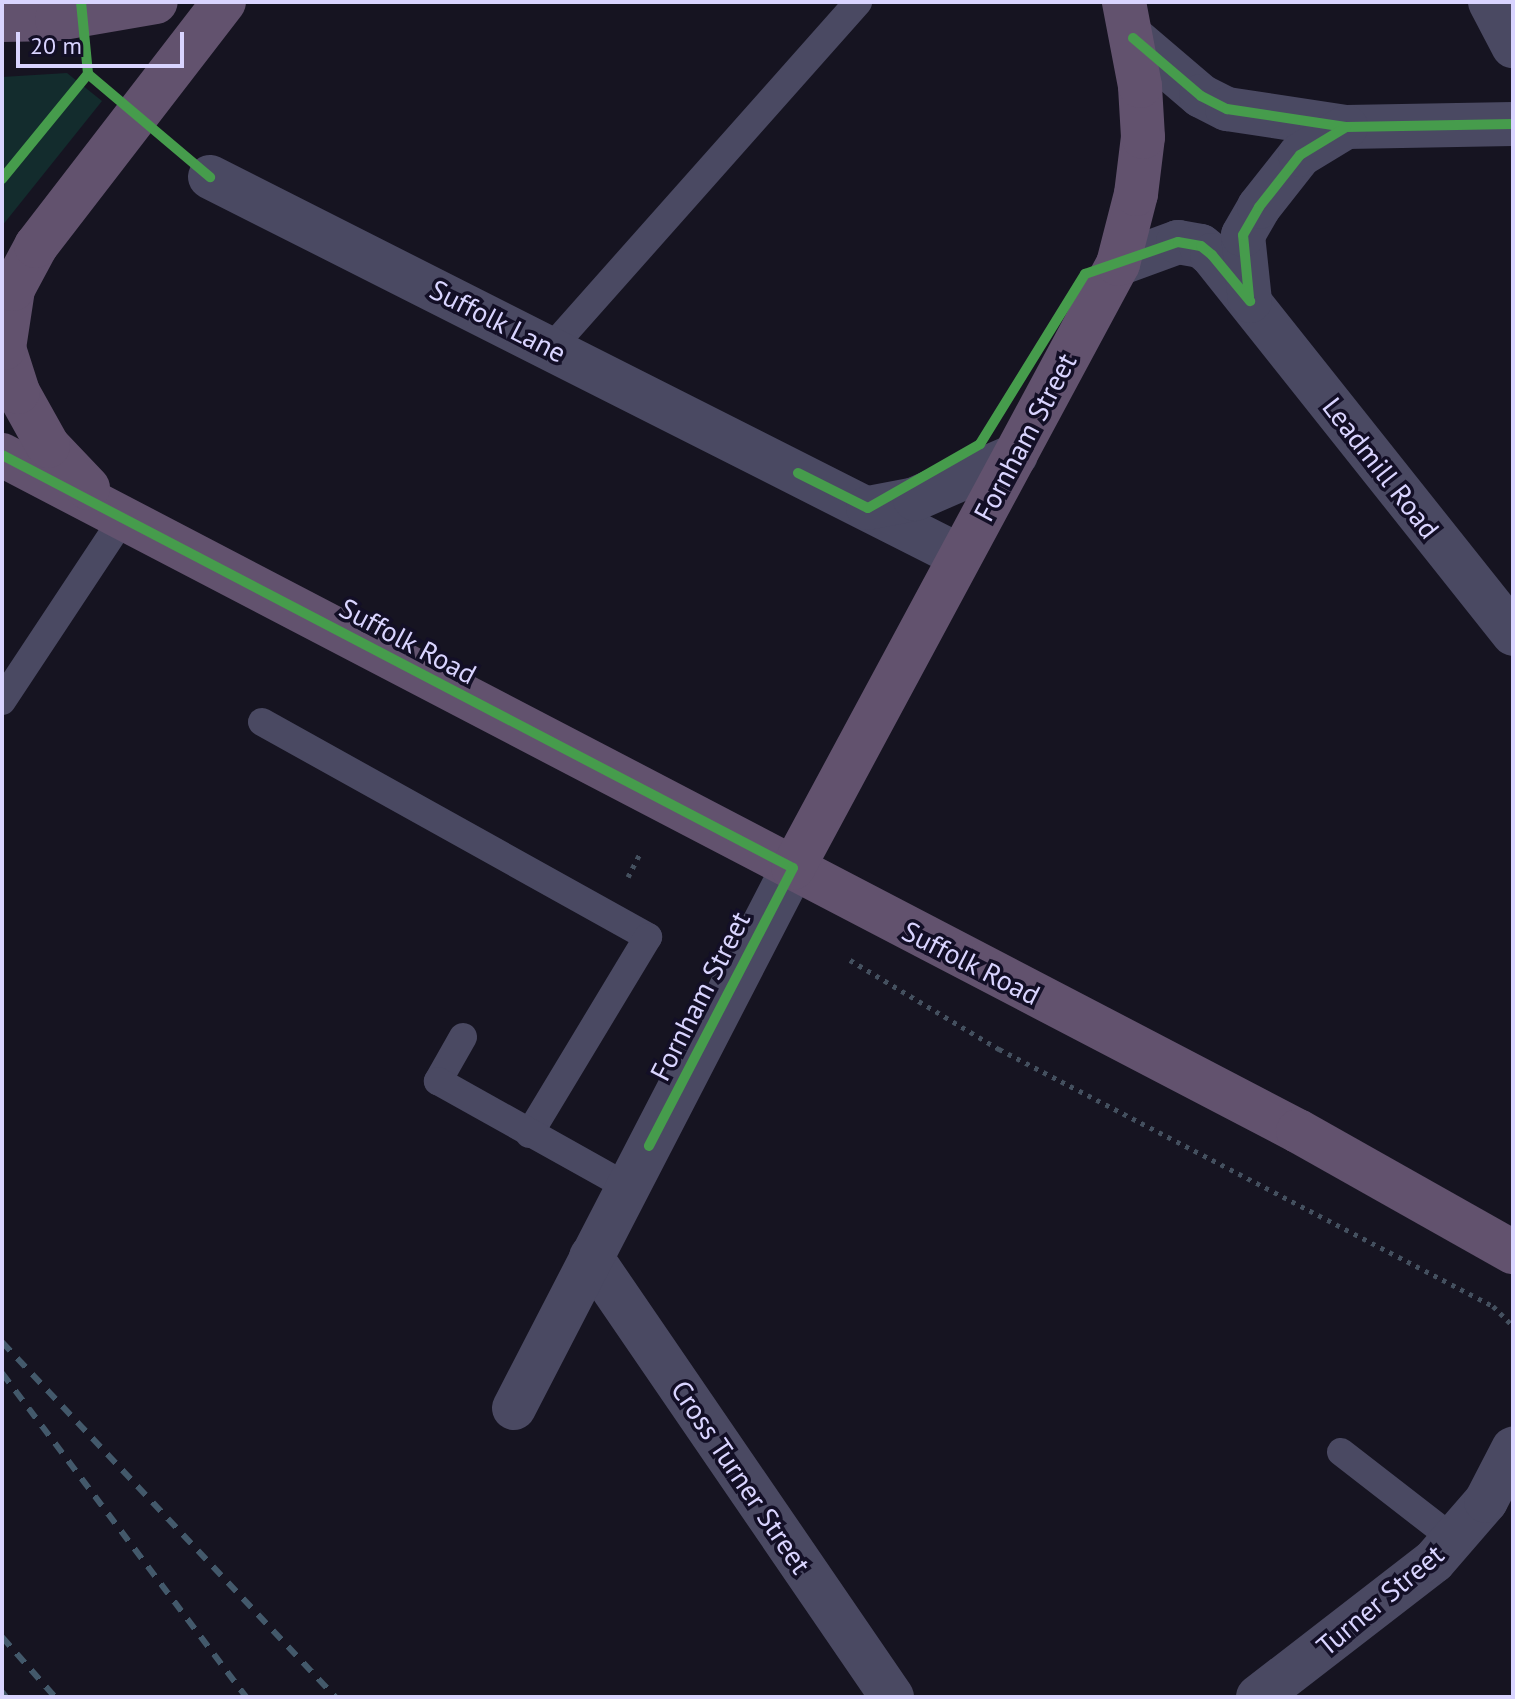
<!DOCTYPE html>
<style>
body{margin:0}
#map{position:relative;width:1515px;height:1699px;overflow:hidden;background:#161421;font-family:"PT Sans",sans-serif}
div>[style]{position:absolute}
.green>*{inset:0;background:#132c2d}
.path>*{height:5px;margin-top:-2.5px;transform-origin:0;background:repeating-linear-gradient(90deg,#44505f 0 4px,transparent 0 10px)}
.service>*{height:28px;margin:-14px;padding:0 14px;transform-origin:14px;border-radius:14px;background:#4a4962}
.minor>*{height:44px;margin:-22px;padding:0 22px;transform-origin:22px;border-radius:22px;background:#4a4962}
.trunk>*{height:44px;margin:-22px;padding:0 22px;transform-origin:22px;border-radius:22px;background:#62526e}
.rail>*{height:6px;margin-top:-3px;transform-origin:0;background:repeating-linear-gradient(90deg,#43596b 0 12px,transparent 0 22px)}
.cycleway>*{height:10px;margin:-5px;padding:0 5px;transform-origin:5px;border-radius:5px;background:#469c4c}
span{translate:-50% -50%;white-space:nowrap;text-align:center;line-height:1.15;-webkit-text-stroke:7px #130f26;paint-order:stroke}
.street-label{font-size:28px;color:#d9d4ff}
.frame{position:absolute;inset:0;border:4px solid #d9d4ff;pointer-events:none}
.scale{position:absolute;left:16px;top:32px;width:168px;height:36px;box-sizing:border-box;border:4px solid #d9d4ff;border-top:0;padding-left:10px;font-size:24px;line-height:28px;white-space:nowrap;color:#d9d4ff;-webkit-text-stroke:6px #130f26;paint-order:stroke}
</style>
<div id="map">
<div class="green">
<i style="clip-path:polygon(67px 73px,102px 101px,2px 226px,2px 77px)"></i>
</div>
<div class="path">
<i style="left:628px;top:877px;width:29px;rotate:-63deg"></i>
<i style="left:850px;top:960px;width:174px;rotate:30.9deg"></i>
<i style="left:999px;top:1049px;width:557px;rotate:27.49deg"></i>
<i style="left:1493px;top:1306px;width:28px;rotate:45deg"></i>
</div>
<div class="service">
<i style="left:552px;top:347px;width:461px;rotate:-48.4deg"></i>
<i style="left:2px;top:701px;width:219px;rotate:-56.5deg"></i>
<i style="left:262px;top:722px;width:442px;rotate:29.1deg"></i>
<i style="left:648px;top:937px;width:230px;rotate:121.1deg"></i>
<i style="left:463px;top:1037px;width:51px;rotate:119.6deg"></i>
<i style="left:438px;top:1081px;width:218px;rotate:29.2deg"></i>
<i style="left:1341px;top:1452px;width:142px;rotate:37.8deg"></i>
</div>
<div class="minor">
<i style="left:1490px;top:2px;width:50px;rotate:62.4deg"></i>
<i style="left:1133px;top:38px;width:89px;rotate:40.5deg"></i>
<i style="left:1201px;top:96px;width:29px;rotate:27deg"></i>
<i style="left:1227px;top:109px;width:120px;rotate:8.6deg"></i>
<i style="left:1346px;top:127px;width:167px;rotate:-1deg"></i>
<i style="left:210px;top:177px;width:840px;rotate:26.81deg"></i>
<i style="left:1118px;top:264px;width:64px;rotate:-20.1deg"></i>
<i style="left:1178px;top:242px;width:23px;rotate:10deg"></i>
<i style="left:1201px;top:246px;width:14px;rotate:39deg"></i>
<i style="left:1212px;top:255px;width:484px;rotate:51.5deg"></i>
<i style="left:1250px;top:301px;width:66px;rotate:-96.1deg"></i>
<i style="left:1243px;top:235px;width:32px;rotate:-60deg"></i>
<i style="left:1259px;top:207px;width:66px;rotate:-51.7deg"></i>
<i style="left:1300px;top:155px;width:54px;rotate:-31.3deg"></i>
<i style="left:868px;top:508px;width:48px;rotate:-10.8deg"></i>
<i style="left:915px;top:499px;width:110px;rotate:-23.5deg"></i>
<i style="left:591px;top:1257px;width:533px;rotate:55.62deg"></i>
<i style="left:514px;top:1408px;width:608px;rotate:-62.68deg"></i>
<i style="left:1258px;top:1697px;width:222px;rotate:-37.7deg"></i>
<i style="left:1434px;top:1561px;width:79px;rotate:-49.1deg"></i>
<i style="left:1486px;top:1501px;width:59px;rotate:-62.6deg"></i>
</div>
<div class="trunk">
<i style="left:2px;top:20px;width:55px;rotate:-1deg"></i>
<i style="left:57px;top:19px;width:100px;rotate:-9.7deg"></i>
<i style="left:2px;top:455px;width:1462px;rotate:27.55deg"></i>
<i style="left:1298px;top:1131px;width:247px;rotate:29.4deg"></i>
<i style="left:88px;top:488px;width:58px;rotate:-133.6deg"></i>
<i style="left:48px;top:446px;width:62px;rotate:-119.1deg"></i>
<i style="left:18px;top:392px;width:46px;rotate:-107.7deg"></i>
<i style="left:4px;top:348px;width:60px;rotate:-81.3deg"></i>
<i style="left:13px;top:289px;width:49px;rotate:-61.9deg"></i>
<i style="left:36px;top:246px;width:308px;rotate:-52.4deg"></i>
<i style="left:793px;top:868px;width:686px;rotate:-61.72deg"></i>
<i style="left:1118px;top:264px;width:72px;rotate:-75.6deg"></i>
<i style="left:1136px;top:194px;width:57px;rotate:-83deg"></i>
<i style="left:1143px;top:137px;width:51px;rotate:-93.4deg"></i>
<i style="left:1140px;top:86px;width:86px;rotate:-100.8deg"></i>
</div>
<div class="rail">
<i style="left:2px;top:1342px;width:487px;rotate:46.8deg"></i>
<i style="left:2px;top:1373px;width:406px;rotate:53deg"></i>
<i style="left:2px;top:1637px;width:80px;rotate:48.5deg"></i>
<i style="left:2px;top:1692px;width:6px;rotate:51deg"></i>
</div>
<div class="cycleway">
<i style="left:81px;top:2px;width:72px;rotate:84.4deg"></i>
<i style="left:88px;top:74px;width:160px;rotate:40.2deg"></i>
<i style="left:1133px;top:38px;width:89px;rotate:40.5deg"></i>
<i style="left:1201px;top:96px;width:29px;rotate:27deg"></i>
<i style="left:1227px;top:109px;width:120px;rotate:8.6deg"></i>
<i style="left:1346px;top:127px;width:167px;rotate:-1deg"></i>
<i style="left:2px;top:179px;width:136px;rotate:-50.7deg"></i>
<i style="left:1249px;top:297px;width:62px;rotate:-95.5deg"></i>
<i style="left:1243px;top:235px;width:32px;rotate:-60deg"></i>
<i style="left:1259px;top:207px;width:66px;rotate:-51.7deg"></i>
<i style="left:1300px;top:155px;width:54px;rotate:-31.3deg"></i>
<i style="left:2px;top:455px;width:892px;rotate:27.57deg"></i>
<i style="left:793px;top:868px;width:313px;rotate:117.4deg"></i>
<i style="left:798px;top:473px;width:78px;rotate:26.6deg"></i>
<i style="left:868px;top:508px;width:129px;rotate:-29.7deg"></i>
<i style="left:980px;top:444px;width:200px;rotate:-58.3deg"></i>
<i style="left:1085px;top:274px;width:98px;rotate:-19deg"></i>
<i style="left:1178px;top:242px;width:23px;rotate:10deg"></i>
<i style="left:1201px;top:246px;width:14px;rotate:39deg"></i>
<i style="left:1212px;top:255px;width:60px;rotate:50.4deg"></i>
</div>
<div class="street-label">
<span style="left:498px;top:321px;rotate:27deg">Suffolk Lane</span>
<span style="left:1025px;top:437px;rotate:-62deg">Fornham Street</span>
<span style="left:1381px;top:468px;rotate:52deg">Leadmill Road</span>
<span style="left:408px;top:641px;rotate:28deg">Suffolk Road</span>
<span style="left:971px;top:963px;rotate:27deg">Suffolk Road</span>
<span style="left:700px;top:996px;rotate:-63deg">Fornham Street</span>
<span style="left:741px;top:1477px;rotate:56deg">Cross Turner Street</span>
<span style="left:1380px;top:1600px;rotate:-40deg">Turner Street</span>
</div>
<div class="frame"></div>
<div class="scale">20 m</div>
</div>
